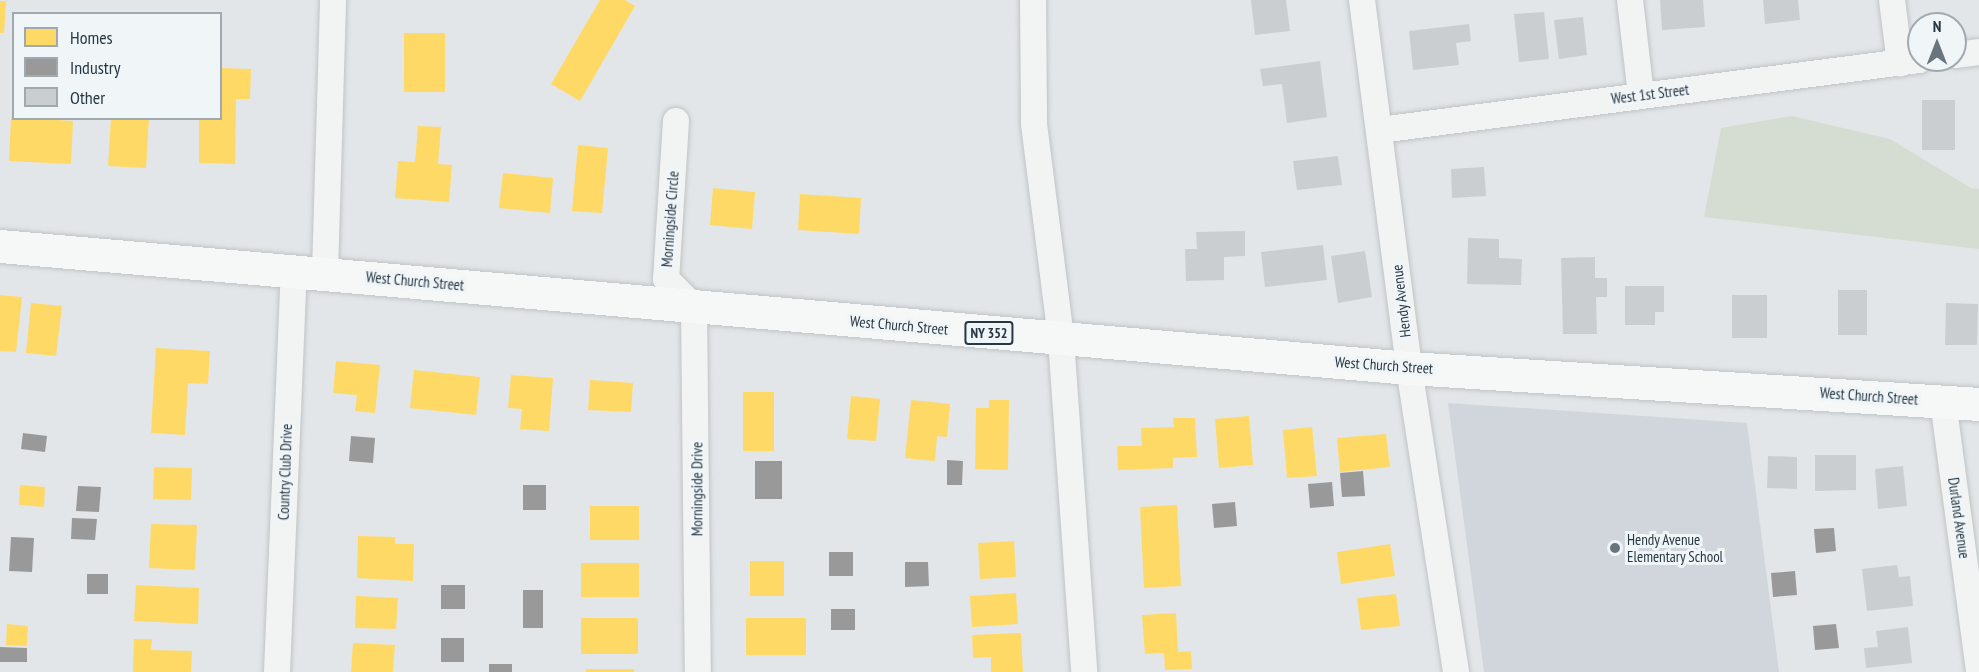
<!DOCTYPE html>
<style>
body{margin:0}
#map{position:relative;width:1979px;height:672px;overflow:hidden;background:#e2e6e8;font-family:"PT Sans Narrow",sans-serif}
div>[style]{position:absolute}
.built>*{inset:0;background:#d0d6dc}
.green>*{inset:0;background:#d5ddd3}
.homes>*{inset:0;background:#ffd966}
.industry>*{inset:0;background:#999}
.building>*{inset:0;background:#cbced1}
.roads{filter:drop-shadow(0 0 2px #c0c4c6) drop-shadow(0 0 2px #c0c4c6)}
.minor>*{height:26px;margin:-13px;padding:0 13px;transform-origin:13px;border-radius:13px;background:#f2f4f4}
.primary>*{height:33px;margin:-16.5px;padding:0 16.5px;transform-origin:16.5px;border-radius:16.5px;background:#f6f7f7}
.dots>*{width:16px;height:16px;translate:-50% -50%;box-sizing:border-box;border:3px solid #f0f5f8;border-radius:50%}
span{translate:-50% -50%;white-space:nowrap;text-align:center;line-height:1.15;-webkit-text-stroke:6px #f0f5f8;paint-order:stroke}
.shield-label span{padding:2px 4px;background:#f0f5f8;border:2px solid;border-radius:4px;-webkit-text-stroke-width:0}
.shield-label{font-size:14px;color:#273844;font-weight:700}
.street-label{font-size:15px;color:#273844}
.poi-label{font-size:15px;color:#273844}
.left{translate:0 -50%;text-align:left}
.legend{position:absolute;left:12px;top:12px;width:210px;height:108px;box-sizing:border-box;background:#f0f5f8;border:2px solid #a0a9b0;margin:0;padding:8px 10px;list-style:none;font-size:18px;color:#273844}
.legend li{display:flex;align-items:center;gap:12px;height:30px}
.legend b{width:30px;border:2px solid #a0a9b0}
.north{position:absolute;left:1907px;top:12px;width:60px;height:60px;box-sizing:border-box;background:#f0f5f8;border:2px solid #a0a9b0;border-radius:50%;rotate:0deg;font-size:16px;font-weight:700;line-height:24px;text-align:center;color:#273844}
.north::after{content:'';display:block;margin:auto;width:21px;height:27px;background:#68757d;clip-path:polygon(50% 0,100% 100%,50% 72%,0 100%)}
</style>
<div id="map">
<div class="built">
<i style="clip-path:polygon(1448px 403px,1747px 423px,1779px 672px,1484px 672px)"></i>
</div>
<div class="green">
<i style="clip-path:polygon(1792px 116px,1890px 139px,1971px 188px,1979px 189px,1979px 249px,1704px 217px,1721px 128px)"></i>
</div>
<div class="homes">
<i style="clip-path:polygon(600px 0,625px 0,635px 6px,580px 101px,551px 84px)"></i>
<i style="clip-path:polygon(0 1px,6px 1px,4px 33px,0 33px)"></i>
<i style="clip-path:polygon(404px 33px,445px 33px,445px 92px,404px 92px)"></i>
<i style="clip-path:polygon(220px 68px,251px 69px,250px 99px,236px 99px,235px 164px,199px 163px,199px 118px,220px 118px)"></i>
<i style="clip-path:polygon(11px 117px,73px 121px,71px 164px,9px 161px)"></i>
<i style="clip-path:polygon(111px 118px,149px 118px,146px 168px,108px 166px)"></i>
<i style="clip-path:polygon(418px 126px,441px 127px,438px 164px,452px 165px,449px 202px,395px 198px,398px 161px,415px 162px)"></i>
<i style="clip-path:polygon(578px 145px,608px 148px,602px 213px,572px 211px)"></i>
<i style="clip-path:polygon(503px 173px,553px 178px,550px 213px,499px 208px)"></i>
<i style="clip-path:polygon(713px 188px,755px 192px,752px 229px,710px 225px)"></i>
<i style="clip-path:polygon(800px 194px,861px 198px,859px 234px,798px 230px)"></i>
<i style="clip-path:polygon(0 295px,22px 297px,16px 352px,0 351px)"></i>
<i style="clip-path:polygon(31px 303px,62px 306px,56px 356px,26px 353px)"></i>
<i style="clip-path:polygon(156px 348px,210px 351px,208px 384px,188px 383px,185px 435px,151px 433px)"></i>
<i style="clip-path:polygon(336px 361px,380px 365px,375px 413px,355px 411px,357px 395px,333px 393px)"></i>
<i style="clip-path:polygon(414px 370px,480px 377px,476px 415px,410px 408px)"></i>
<i style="clip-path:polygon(511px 375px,553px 378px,549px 431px,520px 429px,522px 409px,508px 408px)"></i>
<i style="clip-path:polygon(590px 380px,633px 383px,631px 412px,588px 410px)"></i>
<i style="clip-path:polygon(743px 392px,774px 392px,774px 451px,743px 451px)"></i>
<i style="clip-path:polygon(851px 396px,880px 399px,876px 441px,847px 439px)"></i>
<i style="clip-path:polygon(911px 400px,950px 404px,947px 437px,937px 436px,935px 461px,905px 458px)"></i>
<i style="clip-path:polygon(989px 400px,1009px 400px,1008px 470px,975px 469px,976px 408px,989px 408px)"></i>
<i style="clip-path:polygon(1249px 416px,1253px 465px,1219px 468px,1215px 419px)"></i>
<i style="clip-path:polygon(1173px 418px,1195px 418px,1197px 457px,1173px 458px,1173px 468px,1118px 470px,1117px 446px,1142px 446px,1141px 428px,1174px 427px)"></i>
<i style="clip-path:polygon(1312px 427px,1317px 476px,1287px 478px,1283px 430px)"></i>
<i style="clip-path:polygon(1386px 434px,1390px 467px,1340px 472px,1337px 438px)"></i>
<i style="clip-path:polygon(154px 467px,192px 468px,191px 500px,153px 499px)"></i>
<i style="clip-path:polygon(20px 485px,45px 487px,44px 507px,19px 505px)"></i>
<i style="clip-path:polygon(1177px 505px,1181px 586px,1144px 588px,1140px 507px)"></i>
<i style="clip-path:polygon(590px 506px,639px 506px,639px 540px,590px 540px)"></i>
<i style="clip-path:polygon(151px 524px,197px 525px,195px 570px,149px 568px)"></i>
<i style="clip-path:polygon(358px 536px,395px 537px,395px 544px,414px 544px,413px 581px,357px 578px)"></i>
<i style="clip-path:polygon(1014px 541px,1016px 577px,980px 579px,978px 543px)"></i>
<i style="clip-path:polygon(1390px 544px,1395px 576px,1341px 584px,1337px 552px)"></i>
<i style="clip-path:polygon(750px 561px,784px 561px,784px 596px,750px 596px)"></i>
<i style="clip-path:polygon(581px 563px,639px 563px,639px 597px,581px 597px)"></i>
<i style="clip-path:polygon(136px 585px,199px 588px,198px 624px,134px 621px)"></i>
<i style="clip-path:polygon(1016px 593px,1018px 624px,972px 627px,970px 596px)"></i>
<i style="clip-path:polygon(1396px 594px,1400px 626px,1361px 630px,1357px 598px)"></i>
<i style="clip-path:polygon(356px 596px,398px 598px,396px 629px,355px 628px)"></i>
<i style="clip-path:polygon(1176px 613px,1178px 652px,1191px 651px,1192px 669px,1165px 670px,1164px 653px,1145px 654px,1142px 615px)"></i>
<i style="clip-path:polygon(581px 618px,638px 618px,638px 654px,581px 654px)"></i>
<i style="clip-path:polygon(746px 618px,806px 618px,806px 655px,746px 655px)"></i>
<i style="clip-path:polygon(7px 624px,28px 626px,27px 646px,6px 645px)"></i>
<i style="clip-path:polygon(1021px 633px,1023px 672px,991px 672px,991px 657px,973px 658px,972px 635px)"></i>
<i style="clip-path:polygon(134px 639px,152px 639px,151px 650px,192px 651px,191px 672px,133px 672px)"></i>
<i style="clip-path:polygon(353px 643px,395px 645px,393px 672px,351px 672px)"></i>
<i style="clip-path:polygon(586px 669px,634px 669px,634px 672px,586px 672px)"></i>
</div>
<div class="industry">
<i style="clip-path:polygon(23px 433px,47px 436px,45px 452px,21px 449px)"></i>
<i style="clip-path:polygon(351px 436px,375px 438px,373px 463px,349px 461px)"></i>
<i style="clip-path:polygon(947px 460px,963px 461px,962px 485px,947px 485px)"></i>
<i style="clip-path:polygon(755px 461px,782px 461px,782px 499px,755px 499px)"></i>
<i style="clip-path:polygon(1363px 471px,1365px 496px,1342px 497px,1340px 473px)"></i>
<i style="clip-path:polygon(1332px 482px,1334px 506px,1310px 508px,1308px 484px)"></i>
<i style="clip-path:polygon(523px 485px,546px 485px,546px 510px,523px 510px)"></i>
<i style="clip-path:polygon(78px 486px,101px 487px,99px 512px,76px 511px)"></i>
<i style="clip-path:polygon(1235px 502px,1237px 526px,1214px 528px,1212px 504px)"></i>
<i style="clip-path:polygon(72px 518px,97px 519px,95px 540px,71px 539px)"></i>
<i style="clip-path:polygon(1834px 528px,1836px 551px,1816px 553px,1814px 529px)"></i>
<i style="clip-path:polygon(11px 537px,34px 538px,32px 572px,9px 571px)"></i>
<i style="clip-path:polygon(829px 552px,853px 552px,853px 576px,829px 576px)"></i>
<i style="clip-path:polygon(905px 562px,928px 562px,929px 586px,905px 587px)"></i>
<i style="clip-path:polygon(1795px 571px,1797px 595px,1773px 597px,1771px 573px)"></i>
<i style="clip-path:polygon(87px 574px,108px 574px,108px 594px,87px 594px)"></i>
<i style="clip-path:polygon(441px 585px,465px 585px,465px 609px,441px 609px)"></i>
<i style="clip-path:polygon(523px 590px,543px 590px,543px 628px,523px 628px)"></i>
<i style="clip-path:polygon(831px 609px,855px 609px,855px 630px,831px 630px)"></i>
<i style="clip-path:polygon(1836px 624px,1839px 648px,1815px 650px,1813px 626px)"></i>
<i style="clip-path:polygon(441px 638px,464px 638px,464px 662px,441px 662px)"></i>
<i style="clip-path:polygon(0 647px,27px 648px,27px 662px,0 662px)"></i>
<i style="clip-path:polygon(489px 664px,512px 664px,512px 672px,489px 672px)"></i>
</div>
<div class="building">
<i style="clip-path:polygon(1251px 0,1286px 0,1290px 31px,1255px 35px)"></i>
<i style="clip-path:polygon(1660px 0,1703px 0,1705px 27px,1662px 30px)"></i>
<i style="clip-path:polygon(1763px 0,1798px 0,1800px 20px,1765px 24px)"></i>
<i style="clip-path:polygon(1544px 12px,1549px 59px,1519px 62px,1514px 14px)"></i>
<i style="clip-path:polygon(1583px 17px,1587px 55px,1559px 59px,1554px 20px)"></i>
<i style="clip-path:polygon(1469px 24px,1471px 41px,1456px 43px,1459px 65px,1413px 70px,1409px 31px)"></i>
<i style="clip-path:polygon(1320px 61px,1327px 117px,1287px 123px,1282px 84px,1263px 86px,1260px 69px)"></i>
<i style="clip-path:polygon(1922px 100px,1955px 100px,1955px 150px,1922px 150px)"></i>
<i style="clip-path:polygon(1338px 156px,1342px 185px,1297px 190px,1293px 161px)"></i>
<i style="clip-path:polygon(1484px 167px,1486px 196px,1452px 198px,1451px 169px)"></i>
<i style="clip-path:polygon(1245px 231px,1245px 256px,1224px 257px,1224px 280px,1186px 281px,1185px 249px,1197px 249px,1196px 232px)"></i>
<i style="clip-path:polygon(1468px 238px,1499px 239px,1499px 258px,1522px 259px,1521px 285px,1467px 284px)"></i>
<i style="clip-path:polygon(1323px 245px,1327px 280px,1265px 287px,1261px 252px)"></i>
<i style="clip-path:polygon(1365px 251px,1372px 297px,1338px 303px,1331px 256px)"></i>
<i style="clip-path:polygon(1595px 257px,1595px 278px,1607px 278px,1607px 297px,1596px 297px,1597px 334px,1563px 334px,1561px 258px)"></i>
<i style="clip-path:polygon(1625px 286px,1664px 286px,1664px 312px,1655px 312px,1655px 325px,1625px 325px)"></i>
<i style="clip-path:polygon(1838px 290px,1867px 290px,1867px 335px,1838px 335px)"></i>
<i style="clip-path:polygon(1732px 295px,1767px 295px,1767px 338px,1732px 338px)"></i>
<i style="clip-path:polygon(1946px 303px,1978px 304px,1977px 345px,1945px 345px)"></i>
<i style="clip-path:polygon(1815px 455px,1856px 455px,1856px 490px,1815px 491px)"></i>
<i style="clip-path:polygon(1768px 456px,1797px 457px,1797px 489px,1767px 488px)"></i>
<i style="clip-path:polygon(1903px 466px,1907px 506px,1878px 509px,1875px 469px)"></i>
<i style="clip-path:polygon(1897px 565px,1899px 577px,1910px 576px,1913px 606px,1867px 611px,1862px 569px)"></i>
<i style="clip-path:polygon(1908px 627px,1912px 663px,1866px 668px,1864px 648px,1878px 647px,1876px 631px)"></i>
</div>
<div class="roads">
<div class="minor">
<i style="left:1033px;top:0;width:124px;rotate:89.5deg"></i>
<i style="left:1034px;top:124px;width:217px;rotate:82.8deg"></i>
<i style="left:1061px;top:339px;width:334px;rotate:86deg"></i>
<i style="left:1362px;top:0;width:371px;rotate:82.7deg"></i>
<i style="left:1409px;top:368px;width:308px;rotate:81.2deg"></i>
<i style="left:1630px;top:0;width:96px;rotate:83.4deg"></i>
<i style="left:1892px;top:0;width:64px;rotate:82.8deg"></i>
<i style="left:1955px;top:55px;width:24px;rotate:-7deg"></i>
<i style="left:676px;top:121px;width:158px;rotate:93.6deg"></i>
<i style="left:666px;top:279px;width:40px;rotate:45deg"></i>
<i style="left:694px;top:307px;width:365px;rotate:89.4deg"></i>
<i style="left:1380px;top:130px;width:544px;rotate:-7.4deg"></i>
<i style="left:325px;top:273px;width:273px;rotate:-88.3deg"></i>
<i style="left:1943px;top:401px;width:272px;rotate:82.4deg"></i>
<i style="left:277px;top:672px;width:401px;rotate:-87.6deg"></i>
</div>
<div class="primary">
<i style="left:0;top:246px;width:1414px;rotate:4.95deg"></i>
<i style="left:1409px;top:368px;width:571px;rotate:3.61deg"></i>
</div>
</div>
<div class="dots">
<i style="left:1615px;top:548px;background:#68757d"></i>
</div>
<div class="shield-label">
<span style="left:989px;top:333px">NY 352</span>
</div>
<div class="street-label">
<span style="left:1650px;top:94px;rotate:-7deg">West 1st Street</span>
<span style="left:670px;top:219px;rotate:-86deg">Morningside Circle</span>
<span style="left:415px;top:281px;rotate:5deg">West Church Street</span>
<span style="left:1401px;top:301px;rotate:-97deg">Hendy Avenue</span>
<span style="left:899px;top:325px;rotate:5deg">West Church Street</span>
<span style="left:1384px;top:365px;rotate:4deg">West Church Street</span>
<span style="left:1869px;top:396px;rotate:4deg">West Church Street</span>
<span style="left:285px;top:472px;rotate:-88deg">Country Club Drive</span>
<span style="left:697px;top:489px;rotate:-90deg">Morningside Drive</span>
<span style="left:1959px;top:518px;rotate:82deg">Durland Avenue</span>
</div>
<div class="poi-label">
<span class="left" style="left:1627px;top:548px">Hendy Avenue<br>Elementary School</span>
</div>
<ul class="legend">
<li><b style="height:16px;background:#ffd966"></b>Homes</li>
<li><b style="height:16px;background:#999"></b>Industry</li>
<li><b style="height:16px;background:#cbced1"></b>Other</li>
</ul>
<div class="north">N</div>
</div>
